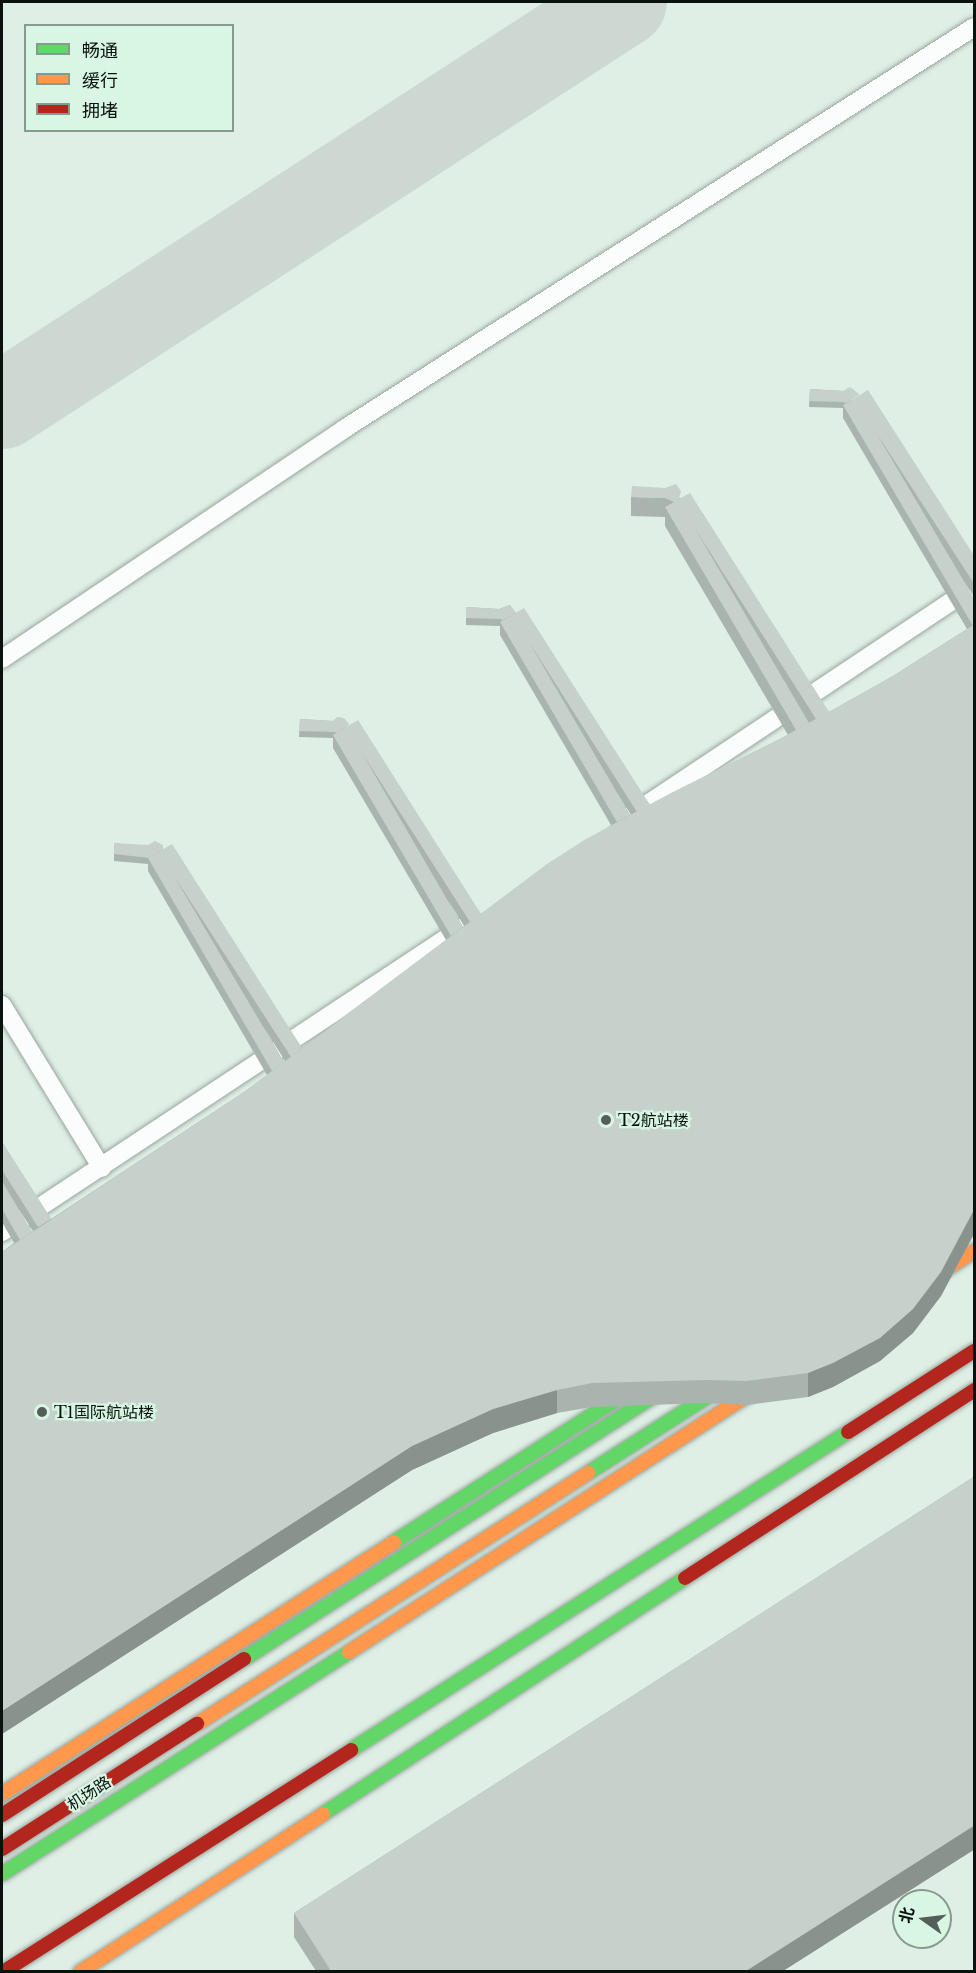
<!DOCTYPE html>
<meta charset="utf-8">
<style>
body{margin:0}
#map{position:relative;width:976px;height:1973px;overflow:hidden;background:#dfefe5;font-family:"Libre Baskerville","Noto Sans SC",serif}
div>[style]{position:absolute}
.taxiway>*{height:87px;margin:-43.5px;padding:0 43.5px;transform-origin:43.5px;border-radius:43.5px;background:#ced8d2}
.roads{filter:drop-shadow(0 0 2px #99a59e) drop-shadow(0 0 2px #99a59e)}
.lane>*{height:18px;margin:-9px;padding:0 9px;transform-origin:9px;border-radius:9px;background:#fafdfb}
.fast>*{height:14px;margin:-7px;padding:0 7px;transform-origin:7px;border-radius:7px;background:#63d668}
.slow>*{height:14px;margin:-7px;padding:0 7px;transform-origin:7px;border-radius:7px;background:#ff974d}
.jam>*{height:14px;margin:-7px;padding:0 7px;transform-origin:7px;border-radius:7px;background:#b3261e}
.wall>*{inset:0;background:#a9b4ae}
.shaded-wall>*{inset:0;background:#8a928d}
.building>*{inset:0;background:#c5d1ca}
.dots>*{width:16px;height:16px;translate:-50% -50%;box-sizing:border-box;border:3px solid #d9f5e4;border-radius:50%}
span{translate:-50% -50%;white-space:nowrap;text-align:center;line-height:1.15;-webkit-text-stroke:4.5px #d9f5e4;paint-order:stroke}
.poi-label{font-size:16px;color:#09120d}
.left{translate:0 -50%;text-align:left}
.street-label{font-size:16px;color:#09120d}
.frame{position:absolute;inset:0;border:3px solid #09120d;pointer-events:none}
.legend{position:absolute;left:24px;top:24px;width:210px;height:108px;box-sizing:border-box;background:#d9f5e4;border:2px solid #869a8e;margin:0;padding:8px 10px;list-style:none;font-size:18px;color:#09120d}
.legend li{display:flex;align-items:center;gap:12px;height:30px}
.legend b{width:30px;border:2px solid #869a8e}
.north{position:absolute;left:892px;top:1889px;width:60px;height:60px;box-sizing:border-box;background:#d9f5e4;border:2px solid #869a8e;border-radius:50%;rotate:284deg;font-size:16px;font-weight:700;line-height:24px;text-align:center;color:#09120d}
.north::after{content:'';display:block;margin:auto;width:21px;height:27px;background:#545f59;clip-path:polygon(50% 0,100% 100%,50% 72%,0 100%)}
</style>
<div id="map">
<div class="taxiway">
<i style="left:2px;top:405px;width:740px;rotate:-32.98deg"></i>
</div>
<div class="roads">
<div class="lane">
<i style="left:2px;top:659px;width:412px;rotate:-33.9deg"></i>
<i style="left:344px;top:429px;width:747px;rotate:-32.54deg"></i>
<i style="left:628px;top:817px;width:416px;rotate:-33.7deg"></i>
<i style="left:2px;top:1005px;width:191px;rotate:58.5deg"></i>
<i style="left:2px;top:1232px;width:556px;rotate:-33.49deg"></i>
</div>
<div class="fast">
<i style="left:588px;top:1473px;width:174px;rotate:-32.6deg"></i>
<i style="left:394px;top:1542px;width:295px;rotate:-32.7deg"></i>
<i style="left:244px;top:1659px;width:515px;rotate:-32.7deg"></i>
<i style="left:351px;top:1750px;width:590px;rotate:-32.61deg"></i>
<i style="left:323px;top:1814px;width:432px;rotate:-33.1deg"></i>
<i style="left:2px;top:1874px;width:412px;rotate:-32.6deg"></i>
</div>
<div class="slow">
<i style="left:923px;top:1284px;width:61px;rotate:-32.9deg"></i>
<i style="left:349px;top:1652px;width:504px;rotate:-32.78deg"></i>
<i style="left:197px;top:1724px;width:465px;rotate:-32.7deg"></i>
<i style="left:2px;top:1794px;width:466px;rotate:-32.7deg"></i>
<i style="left:80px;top:1972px;width:290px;rotate:-33deg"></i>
</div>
<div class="jam">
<i style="left:848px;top:1432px;width:150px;rotate:-32.7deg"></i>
<i style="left:685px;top:1578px;width:345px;rotate:-33deg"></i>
<i style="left:2px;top:1815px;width:288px;rotate:-32.8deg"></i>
<i style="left:2px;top:1849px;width:232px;rotate:-32.7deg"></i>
<i style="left:3px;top:1972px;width:413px;rotate:-32.5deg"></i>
</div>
</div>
<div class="wall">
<i style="clip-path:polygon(evenodd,810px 389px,843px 391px,975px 557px,975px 598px,960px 576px,975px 600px,975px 1232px,941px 1296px,913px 1333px,880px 1361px,833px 1387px,808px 1397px,747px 1405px,707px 1403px,592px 1407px,557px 1413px,493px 1433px,412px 1470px,2px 1734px,2px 1252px,14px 1243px,2px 1222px,2px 1142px,51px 1219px,244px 1092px,267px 1075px,148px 871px,148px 864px,114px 861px,114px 843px,163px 849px,302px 1048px,446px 940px,333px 748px,333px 738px,299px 737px,300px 719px,333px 721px,338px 717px,481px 914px,611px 825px,500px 635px,500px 626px,466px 625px,466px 607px,499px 609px,510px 605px,650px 805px,788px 735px,665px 526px,665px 517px,631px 516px,631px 497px,681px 498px,829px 712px,893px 676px,967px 629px,843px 418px,843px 408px,809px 407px,810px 389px,617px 793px,631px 815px,630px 815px,617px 793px,810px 389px,448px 900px,464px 926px,463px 927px,448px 900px,810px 389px,263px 1026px,285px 1061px,284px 1062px,263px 1026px,810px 389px,15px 1204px,33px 1231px,32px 1232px,15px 1204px)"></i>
<i style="clip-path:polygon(975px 1476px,975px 1849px,783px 1971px,316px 1971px,294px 1937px,294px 1913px)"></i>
</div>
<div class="shaded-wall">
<i style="clip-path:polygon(975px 1208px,975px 1232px,941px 1296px,913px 1333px,880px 1361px,833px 1387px,808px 1397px,808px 1373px)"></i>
<i style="clip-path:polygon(557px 1390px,557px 1413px,493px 1433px,412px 1470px,2px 1734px,2px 1711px,412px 1446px,493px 1409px)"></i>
<i style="clip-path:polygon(975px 1825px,975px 1849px,783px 1971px,746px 1971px)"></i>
</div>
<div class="building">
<i style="clip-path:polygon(850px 387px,859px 394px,859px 395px,846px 403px,843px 402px,809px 401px,810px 389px,843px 391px)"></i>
<i style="clip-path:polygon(868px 390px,975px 557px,975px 585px,875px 431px,975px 600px,975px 624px,973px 626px,843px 405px)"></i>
<i style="clip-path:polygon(676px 484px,681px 491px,679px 499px,690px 493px,829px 712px,816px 719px,694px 527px,809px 723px,796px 730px,665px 507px,674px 502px,665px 498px,631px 497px,632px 486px,665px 488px)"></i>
<i style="clip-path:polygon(510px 605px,516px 613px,503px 620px,500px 619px,466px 618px,466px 607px,499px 609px)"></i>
<i style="clip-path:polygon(524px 608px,650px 805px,637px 812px,529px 642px,630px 815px,617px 822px,500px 622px)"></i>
<i style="clip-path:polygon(975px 624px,975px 1208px,941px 1272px,913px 1309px,880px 1338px,833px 1363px,808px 1373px,747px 1381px,707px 1380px,592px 1383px,557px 1390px,493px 1409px,412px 1446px,2px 1711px,2px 1252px,244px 1092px,547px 864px,586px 839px,669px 794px,787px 735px,893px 676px)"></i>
<i style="clip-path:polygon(338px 717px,344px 718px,349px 724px,349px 725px,337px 733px,334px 732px,299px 731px,300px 719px,333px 721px)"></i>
<i style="clip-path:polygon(358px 720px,481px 914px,470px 922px,362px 753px,463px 927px,451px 936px,333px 735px)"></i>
<i style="clip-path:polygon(155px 841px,163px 845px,163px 849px,149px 858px,114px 854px,114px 843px,148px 845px)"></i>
<i style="clip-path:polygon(172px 844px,302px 1048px,291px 1057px,174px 876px,284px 1062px,272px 1071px,148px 858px)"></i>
<i style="clip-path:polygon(2px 1142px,51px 1219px,38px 1227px,2px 1170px)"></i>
<i style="clip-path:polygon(2px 1181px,32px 1232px,20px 1240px,2px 1209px)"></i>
<i style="clip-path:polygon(975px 1476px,975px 1825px,746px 1971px,331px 1971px,294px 1913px)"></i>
</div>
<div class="dots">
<i style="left:606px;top:1120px;background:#545f59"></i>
<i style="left:42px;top:1412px;background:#545f59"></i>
</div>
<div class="poi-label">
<span class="left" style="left:618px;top:1120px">T2航站楼</span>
<span class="left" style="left:54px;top:1412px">T1国际航站楼</span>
</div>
<div class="street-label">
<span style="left:89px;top:1793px;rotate:-33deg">机场路</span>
</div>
<div class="frame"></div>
<ul class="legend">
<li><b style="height:8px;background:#63d668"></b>畅通</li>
<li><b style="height:8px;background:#ff974d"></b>缓行</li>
<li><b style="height:8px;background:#b3261e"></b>拥堵</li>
</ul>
<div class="north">北</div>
</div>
